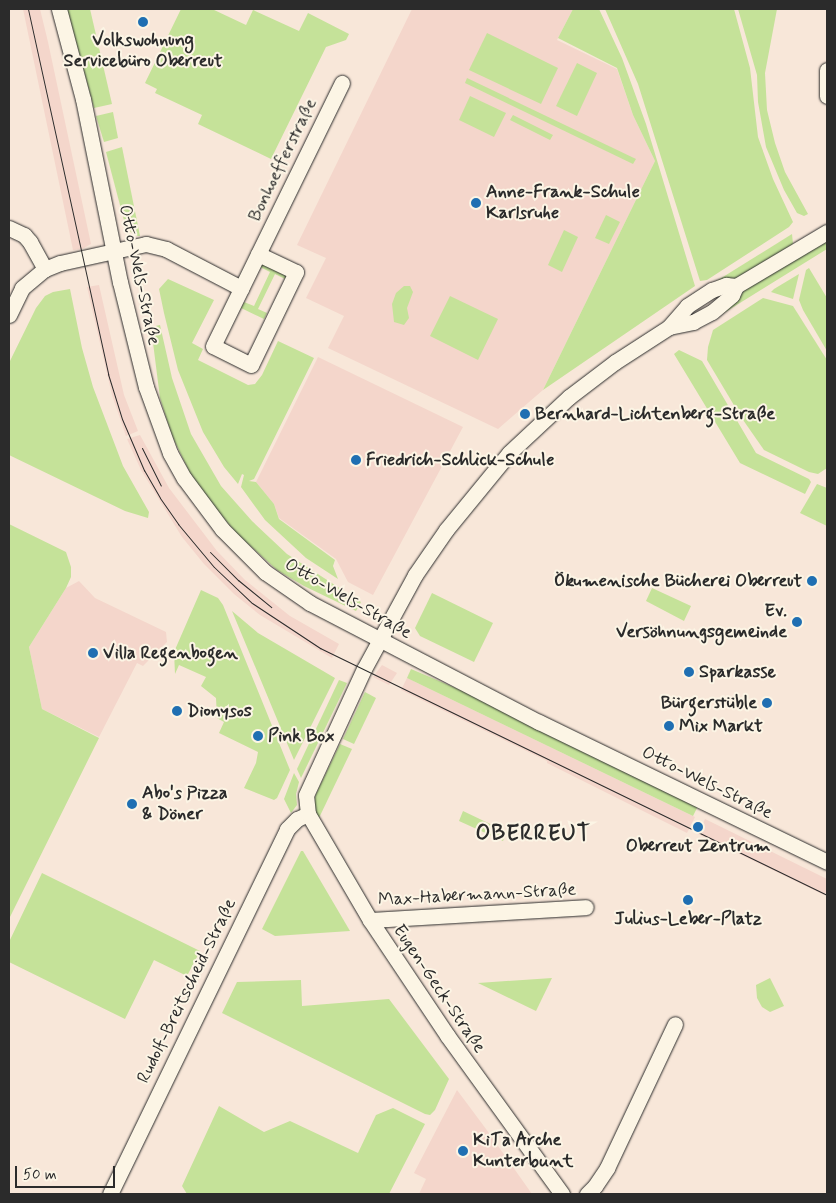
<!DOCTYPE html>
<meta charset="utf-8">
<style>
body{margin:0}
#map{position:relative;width:836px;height:1203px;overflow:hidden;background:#f8e7d9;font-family:Mynerve,sans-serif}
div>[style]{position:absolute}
.built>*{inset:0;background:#f4d6cb}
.green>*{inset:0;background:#c5e299}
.roads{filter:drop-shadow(0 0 1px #2b2b2b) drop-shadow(0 0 1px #2b2b2b)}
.minor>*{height:15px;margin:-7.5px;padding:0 7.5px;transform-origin:7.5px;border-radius:7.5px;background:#fcf5e5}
.tram>*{height:1px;margin:-0.5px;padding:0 0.5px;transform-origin:0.5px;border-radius:0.5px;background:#2b2b2b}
.dots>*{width:14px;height:14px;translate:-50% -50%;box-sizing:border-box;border:2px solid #fcf5e5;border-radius:50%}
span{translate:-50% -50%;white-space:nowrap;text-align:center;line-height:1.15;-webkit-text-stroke:4px #fcf5e5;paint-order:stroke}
.poi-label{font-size:18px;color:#2b2b2b;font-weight:700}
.left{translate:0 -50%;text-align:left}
.right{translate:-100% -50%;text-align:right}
.street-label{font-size:18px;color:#2b2b2b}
.district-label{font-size:22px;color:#2b2b2b;font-weight:700;letter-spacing:1px}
.frame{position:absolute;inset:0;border:10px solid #2b2b2b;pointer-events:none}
.scale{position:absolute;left:15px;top:1166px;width:100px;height:22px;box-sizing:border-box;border:2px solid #2b2b2b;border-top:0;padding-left:6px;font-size:15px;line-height:18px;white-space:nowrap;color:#2b2b2b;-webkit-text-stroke:4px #fcf5e5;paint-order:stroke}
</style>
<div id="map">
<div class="built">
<i style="clip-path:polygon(23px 9px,40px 9px,48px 42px,91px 244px,82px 249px,73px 250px)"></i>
<i style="clip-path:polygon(412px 9px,573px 9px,557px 40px,617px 69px,633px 115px,655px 161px,543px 390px,498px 429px,328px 348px,344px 316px,306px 298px,326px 258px,297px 245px)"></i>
<i style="clip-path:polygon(99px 285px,124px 395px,138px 431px,126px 436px,112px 395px,87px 287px)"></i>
<i style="clip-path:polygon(318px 357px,463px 427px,373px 595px,348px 582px,336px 559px,279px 518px,274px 504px,256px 482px)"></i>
<i style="clip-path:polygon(140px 435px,169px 488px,217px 551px,245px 580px,290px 616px,339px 644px,332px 658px,260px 615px,234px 594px,204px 564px,182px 537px,141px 470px,127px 439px)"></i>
<i style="clip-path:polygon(79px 581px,95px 598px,166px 632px,167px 642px,143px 666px,137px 663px,99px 737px,42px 709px,29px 647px,66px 588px)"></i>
<i style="clip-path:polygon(382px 665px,397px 673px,389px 685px,373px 677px)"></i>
<i style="clip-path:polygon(407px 678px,695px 817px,687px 833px,547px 763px,547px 761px,401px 690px)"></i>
<i style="clip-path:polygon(705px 819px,827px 879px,827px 891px,824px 895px,698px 834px)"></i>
<i style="clip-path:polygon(457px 1090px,486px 1129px,532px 1194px,419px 1194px,426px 1179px,414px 1173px)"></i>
</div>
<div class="green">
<i style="clip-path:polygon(67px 9px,90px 9px,112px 104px,94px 108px)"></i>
<i style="clip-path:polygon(181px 9px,212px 9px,246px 25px,253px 10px,299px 31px,308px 13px,349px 34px,346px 40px,326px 47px,271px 159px,198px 124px,202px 115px,155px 93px,157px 89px,145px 83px)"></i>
<i style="clip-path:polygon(573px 9px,599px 9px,622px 58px,646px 124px,695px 286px,543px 390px,655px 161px,633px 115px,617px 68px,558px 38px)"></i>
<i style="clip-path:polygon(605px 9px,734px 9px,750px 68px,758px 137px,773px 179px,793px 222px,789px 227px,707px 280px,700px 281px,638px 84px)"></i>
<i style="clip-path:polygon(738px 9px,777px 9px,765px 73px,767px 110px,775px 143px,785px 172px,808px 214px,804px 216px,797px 213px,784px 190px,766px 147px,758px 102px,757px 75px)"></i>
<i style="clip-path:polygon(487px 33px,558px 68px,541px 104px,469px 70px)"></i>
<i style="clip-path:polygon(577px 63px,597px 73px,577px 116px,556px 106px)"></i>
<i style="clip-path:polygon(467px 78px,636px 159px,633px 164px,465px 83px)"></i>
<i style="clip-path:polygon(470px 96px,506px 113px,494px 137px,459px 120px)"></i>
<i style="clip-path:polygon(113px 112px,118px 138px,104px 142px,96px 116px)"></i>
<i style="clip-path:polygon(513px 115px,553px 135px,550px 140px,510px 120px)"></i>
<i style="clip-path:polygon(122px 147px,140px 236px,136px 236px,126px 228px,106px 152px)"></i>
<i style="clip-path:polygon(606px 215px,620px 222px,609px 244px,595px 238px)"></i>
<i style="clip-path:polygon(564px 230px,578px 237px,562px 272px,548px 265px)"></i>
<i style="clip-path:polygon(792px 234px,793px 244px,739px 278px,702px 290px)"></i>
<i style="clip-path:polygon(827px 238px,827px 249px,719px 316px,739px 298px,744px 290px)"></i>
<i style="clip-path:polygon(263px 261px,288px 273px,285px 279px,275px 274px,258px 309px,267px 313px,264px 319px,241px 308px,244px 302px,254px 306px,270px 272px,260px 267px)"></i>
<i style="clip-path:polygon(809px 268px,827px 298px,827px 351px,803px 310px,799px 300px,806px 270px)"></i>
<i style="clip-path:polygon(799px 274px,793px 299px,771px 292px,774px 289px)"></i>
<i style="clip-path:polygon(168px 279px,214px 300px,192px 343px,203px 349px,198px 360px,248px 385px,255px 384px,262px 375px,278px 341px,314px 358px,254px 479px,249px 481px,256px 482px,274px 504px,279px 519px,335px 560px,333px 566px,338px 579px,306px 558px,265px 520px,241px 487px,244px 475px,242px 474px,238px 484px,224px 467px,203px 432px,178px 370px,164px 313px,159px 289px)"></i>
<i style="clip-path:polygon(404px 286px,410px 286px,413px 292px,407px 308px,409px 318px,404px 325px,394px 322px,392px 304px,396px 293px)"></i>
<i style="clip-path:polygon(70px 289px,82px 348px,93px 387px,123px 466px,149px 512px,148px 518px,125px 511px,9px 455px,9px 363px,36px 308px,45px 296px,53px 292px)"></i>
<i style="clip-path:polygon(450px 296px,498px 319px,478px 360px,430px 336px)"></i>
<i style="clip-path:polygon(763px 298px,793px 306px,827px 360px,827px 468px,818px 474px,809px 472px,764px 450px,741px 417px,707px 360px,708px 347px,713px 330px)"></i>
<i style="clip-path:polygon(160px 325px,172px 378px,191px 434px,221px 486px,252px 521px,287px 554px,361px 602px,356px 611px,304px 586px,277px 570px,237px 534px,207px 498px,190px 473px,172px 436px,160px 398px,151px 327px)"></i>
<i style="clip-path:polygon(679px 350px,702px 361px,756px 453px,809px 479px,811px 482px,805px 494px,740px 463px,674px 354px)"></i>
<i style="clip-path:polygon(817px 484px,827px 488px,827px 526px,800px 513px)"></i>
<i style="clip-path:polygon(9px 524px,66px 552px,71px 567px,71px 577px,66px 588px,29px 647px,42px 709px,99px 738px,9px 919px)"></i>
<i style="clip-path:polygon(652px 588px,691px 606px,684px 621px,646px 601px)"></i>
<i style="clip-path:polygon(201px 590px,218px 598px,223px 605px,290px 770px,277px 798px,274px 800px,244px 788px,256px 763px,258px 752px,219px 733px,224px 722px,217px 718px,216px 698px,201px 686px,206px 677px,179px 665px,175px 674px,174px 652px)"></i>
<i style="clip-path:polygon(432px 593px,493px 623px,474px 662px,420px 636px,415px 628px)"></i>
<i style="clip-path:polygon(232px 611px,258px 633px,335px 678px,294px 760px)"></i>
<i style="clip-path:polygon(411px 669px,465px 692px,698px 806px,693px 816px,407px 678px)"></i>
<i style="clip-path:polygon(339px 680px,347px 683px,301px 778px,297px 769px)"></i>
<i style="clip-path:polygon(365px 692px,376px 698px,354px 744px,343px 739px)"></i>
<i style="clip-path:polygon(340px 744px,352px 749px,318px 820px,313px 807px,316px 794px)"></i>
<i style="clip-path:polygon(294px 773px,299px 782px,296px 794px,297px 805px,291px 813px,284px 799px)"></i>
<i style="clip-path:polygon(463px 811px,507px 832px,503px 841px,459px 821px)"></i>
<i style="clip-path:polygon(301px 851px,303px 851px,350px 931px,275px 936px,262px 929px)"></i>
<i style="clip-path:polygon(42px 873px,200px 951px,187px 976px,154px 960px,125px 1019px,9px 962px,9px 942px)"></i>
<i style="clip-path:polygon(552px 978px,536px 1011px,478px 983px)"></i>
<i style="clip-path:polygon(770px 978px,784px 1006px,770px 1012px,762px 1007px,757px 998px,756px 985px)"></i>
<i style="clip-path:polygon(301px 980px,302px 1006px,389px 999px,449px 1079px,435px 1110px,430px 1115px,425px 1114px,222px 1013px,237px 982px)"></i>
<i style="clip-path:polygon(219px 1106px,264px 1132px,290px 1121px,358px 1153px,376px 1115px,393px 1108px,425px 1124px,389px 1194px,187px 1194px,182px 1186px)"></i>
</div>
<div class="roads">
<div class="minor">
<i style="left:59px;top:9px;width:93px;rotate:75.1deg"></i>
<i style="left:83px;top:99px;width:187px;rotate:78.6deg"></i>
<i style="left:120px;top:282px;width:108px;rotate:76.1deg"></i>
<i style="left:146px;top:387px;width:70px;rotate:70deg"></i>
<i style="left:170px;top:453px;width:29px;rotate:61deg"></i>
<i style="left:184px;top:478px;width:64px;rotate:53.3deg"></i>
<i style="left:222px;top:529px;width:61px;rotate:45deg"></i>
<i style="left:265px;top:572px;width:55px;rotate:34.6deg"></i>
<i style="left:310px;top:603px;width:258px;rotate:27.5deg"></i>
<i style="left:539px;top:722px;width:320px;rotate:25.9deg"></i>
<i style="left:827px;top:70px;width:26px;rotate:90deg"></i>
<i style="left:9px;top:228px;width:17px;rotate:25deg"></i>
<i style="left:24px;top:235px;width:9px;rotate:49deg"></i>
<i style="left:30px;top:242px;width:31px;rotate:61deg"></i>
<i style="left:258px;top:254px;width:42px;rotate:25.3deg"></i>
<i style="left:296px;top:272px;width:103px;rotate:115.8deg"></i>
<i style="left:251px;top:365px;width:42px;rotate:-153.4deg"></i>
<i style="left:213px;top:346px;width:293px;rotate:-63.9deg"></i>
<i style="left:9px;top:315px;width:30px;rotate:-64deg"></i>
<i style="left:22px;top:288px;width:30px;rotate:-40deg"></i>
<i style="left:45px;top:269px;width:16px;rotate:-22deg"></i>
<i style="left:60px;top:263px;width:88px;rotate:-12.5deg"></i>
<i style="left:146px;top:244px;width:21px;rotate:14deg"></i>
<i style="left:166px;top:249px;width:85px;rotate:27.5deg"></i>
<i style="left:669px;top:327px;width:25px;rotate:-12deg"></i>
<i style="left:693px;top:322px;width:21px;rotate:-28deg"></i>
<i style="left:712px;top:312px;width:26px;rotate:-40deg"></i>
<i style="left:732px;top:295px;width:10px;rotate:-66deg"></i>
<i style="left:370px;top:920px;width:216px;rotate:-3.4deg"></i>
<i style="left:110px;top:1194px;width:406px;rotate:-64.1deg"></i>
<i style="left:287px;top:829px;width:14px;rotate:-45deg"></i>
<i style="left:297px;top:819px;width:12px;rotate:-24deg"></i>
<i style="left:562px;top:1194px;width:196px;rotate:-125.9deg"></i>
<i style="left:447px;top:1035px;width:138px;rotate:-123.8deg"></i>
<i style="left:370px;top:920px;width:123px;rotate:-120.3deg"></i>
<i style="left:308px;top:814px;width:19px;rotate:-96deg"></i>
<i style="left:306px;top:795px;width:139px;rotate:-65.3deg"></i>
<i style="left:364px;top:669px;width:107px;rotate:-61.5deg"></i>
<i style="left:415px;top:575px;width:55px;rotate:-55.4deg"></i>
<i style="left:446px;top:530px;width:99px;rotate:-50.7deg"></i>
<i style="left:509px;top:453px;width:82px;rotate:-43deg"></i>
<i style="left:569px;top:397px;width:58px;rotate:-37.3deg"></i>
<i style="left:615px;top:362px;width:64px;rotate:-32.9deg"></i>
<i style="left:669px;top:327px;width:28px;rotate:-49deg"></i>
<i style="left:687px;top:306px;width:30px;rotate:-33deg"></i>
<i style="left:712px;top:290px;width:15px;rotate:-20deg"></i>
<i style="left:726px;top:285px;width:10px;rotate:6deg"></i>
<i style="left:736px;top:286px;width:106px;rotate:-30.7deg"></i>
<i style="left:587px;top:1194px;width:11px;rotate:-45deg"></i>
<i style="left:595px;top:1186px;width:22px;rotate:-56deg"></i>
<i style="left:607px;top:1168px;width:159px;rotate:-64.7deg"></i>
</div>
</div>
<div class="tram">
<i style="left:28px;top:9px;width:374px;rotate:77.6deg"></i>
<i style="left:108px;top:374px;width:47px;rotate:72.7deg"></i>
<i style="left:122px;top:419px;width:56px;rotate:66.7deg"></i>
<i style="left:144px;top:470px;width:32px;rotate:60deg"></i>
<i style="left:160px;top:498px;width:32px;rotate:55deg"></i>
<i style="left:178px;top:524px;width:56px;rotate:50.1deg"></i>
<i style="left:214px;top:567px;width:52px;rotate:43.5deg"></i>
<i style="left:252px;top:603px;width:82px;rotate:33.5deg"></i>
<i style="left:320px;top:648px;width:564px;rotate:25.97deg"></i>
<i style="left:142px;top:448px;width:42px;rotate:63.4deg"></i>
<i style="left:210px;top:552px;width:40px;rotate:45deg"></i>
<i style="left:238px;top:580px;width:43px;rotate:39.3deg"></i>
</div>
<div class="dots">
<i style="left:143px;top:22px;background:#1f6fb2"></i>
<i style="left:476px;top:203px;background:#1f6fb2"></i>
<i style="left:525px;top:414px;background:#1f6fb2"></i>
<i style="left:356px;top:460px;background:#1f6fb2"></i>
<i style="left:812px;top:581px;background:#1f6fb2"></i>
<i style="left:797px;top:622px;background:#1f6fb2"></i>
<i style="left:93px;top:653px;background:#1f6fb2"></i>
<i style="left:689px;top:672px;background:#1f6fb2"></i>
<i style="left:767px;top:703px;background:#1f6fb2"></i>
<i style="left:177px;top:711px;background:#1f6fb2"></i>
<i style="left:669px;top:726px;background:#1f6fb2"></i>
<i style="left:258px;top:736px;background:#1f6fb2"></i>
<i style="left:132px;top:804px;background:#1f6fb2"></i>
<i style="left:698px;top:827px;background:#1f6fb2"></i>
<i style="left:688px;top:900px;background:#1f6fb2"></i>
<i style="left:463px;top:1151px;background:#1f6fb2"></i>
</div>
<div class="poi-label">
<span style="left:143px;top:51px">Volkswohnung<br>Servicebüro Oberreut</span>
<span class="left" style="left:486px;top:203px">Anne-Frank-Schule<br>Karlsruhe</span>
<span class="left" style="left:535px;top:414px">Bernhard-Lichtenberg-Straße</span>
<span class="left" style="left:366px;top:460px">Friedrich-Schlick-Schule</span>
<span class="right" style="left:802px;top:581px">Ökumenische Bücherei Oberreut</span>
<span class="right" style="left:787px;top:622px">Ev.<br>Versöhnungsgemeinde</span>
<span class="left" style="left:103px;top:653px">Villa Regenbogen</span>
<span class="left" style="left:699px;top:672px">Sparkasse</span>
<span class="right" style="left:757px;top:703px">Bürgerstüble</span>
<span class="left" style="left:187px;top:711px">Dionysos</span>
<span class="left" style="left:679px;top:726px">Mix Markt</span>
<span class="left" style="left:268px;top:736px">Pink Box</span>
<span class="left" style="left:142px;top:804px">Abo's Pizza<br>&amp; Döner</span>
<span style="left:698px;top:846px">Oberreut Zentrum</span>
<span style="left:688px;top:919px">Julius-Leber-Platz</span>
<span class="left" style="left:473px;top:1151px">KiTa Arche<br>Kunterbunt</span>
</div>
<div class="street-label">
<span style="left:283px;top:160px;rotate:-64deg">Bonhoefferstraße</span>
<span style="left:139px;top:275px;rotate:78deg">Otto-Wels-Straße</span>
<span style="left:348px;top:599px;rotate:30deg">Otto-Wels-Straße</span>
<span style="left:707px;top:783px;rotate:26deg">Otto-Wels-Straße</span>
<span style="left:477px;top:895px;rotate:-3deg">Max-Habermann-Straße</span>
<span style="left:439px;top:989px;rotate:56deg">Eugen-Geck-Straße</span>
<span style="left:187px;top:991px;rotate:-64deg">Rudolf-Breitscheid-Straße</span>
</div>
<div class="district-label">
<span style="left:533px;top:835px">OBERREUT</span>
</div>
<div class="frame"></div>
<div class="scale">50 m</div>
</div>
